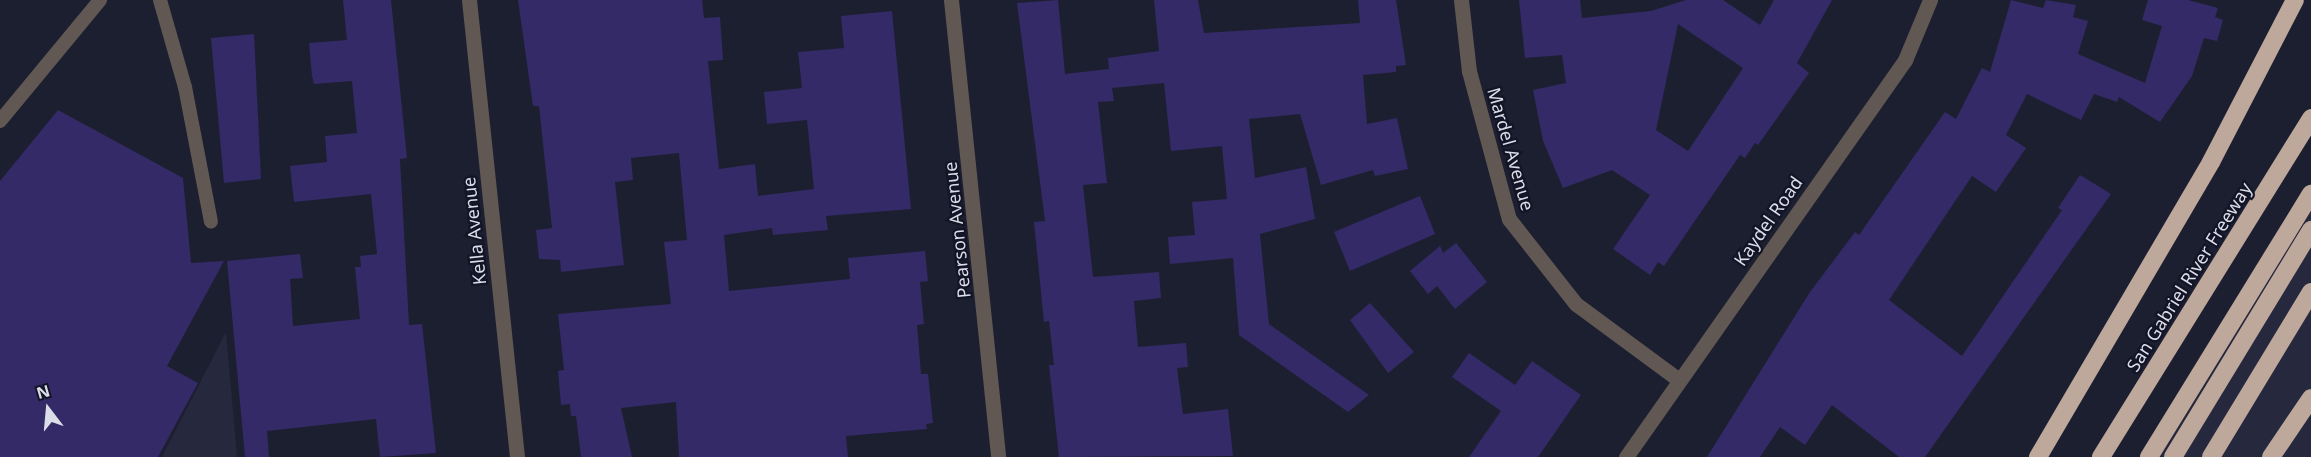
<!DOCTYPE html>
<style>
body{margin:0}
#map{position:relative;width:2311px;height:457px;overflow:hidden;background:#1c1f30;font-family:"Noto Sans",sans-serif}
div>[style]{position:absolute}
.built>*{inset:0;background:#26283e}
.building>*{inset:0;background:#342a67}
.service>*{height:14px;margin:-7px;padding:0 7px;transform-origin:7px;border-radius:7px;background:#625853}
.minor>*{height:15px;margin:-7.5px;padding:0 7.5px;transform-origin:7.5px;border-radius:7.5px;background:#625853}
.motorway>*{height:18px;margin:-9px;padding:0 9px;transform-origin:9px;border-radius:9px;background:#bea79b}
span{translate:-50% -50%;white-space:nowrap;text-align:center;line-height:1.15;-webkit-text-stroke:4.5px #131526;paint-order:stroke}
.street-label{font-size:18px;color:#dbdde9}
.north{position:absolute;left:18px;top:379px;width:60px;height:60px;-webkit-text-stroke:4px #131526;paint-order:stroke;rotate:344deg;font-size:16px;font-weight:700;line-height:24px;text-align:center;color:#dbdde9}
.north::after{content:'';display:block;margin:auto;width:21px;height:27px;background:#dbdde9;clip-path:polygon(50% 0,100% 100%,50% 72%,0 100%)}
</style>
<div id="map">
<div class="built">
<i style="clip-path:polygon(2311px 211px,2311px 457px,2160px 457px)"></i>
<i style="clip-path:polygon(226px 332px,237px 457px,162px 457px)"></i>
</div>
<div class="building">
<i style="clip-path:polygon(343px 0,391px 0,407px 158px,400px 159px,409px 325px,422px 324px,436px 453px,380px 457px,376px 419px,267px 431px,269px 457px,245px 457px,227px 261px,300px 254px,303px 278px,290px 279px,293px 326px,360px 319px,355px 267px,361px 267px,360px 256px,377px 254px,371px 194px,294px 202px,290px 166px,327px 162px,325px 136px,357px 133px,352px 81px,314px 84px,312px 76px,309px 43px,347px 40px)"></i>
<i style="clip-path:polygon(518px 0,702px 0,704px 18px,720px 17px,723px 60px,708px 61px,719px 169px,755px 164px,758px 196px,814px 189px,807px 120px,767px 124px,764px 92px,802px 88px,798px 52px,844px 48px,841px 16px,892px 11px,911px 209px,826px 216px,828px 230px,773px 235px,772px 228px,724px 235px,729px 291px,850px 279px,848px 258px,925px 251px,928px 281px,920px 282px,924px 324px,917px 325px,921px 374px,928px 374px,933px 423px,926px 424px,927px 429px,846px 436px,848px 457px,679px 457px,676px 402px,621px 408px,632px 457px,581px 457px,576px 416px,571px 416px,570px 404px,561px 405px,558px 371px,564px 370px,558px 314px,671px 304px,664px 242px,687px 240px,679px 153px,631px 158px,633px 180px,615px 182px,624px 265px,561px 272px,560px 260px,539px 259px,536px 230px,552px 228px,539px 106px,533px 106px)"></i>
<i style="clip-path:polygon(1058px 0,1065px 74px,1109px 69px,1108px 58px,1159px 51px,1154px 0,1198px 0,1204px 33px,1360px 23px,1358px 0,1396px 0,1406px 65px,1396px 66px,1396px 72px,1363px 75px,1367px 124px,1397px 118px,1408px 169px,1375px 176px,1373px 170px,1321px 185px,1300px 114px,1249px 119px,1255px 178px,1306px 167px,1315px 219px,1260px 234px,1269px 324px,1369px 395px,1348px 412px,1239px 335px,1233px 258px,1170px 264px,1168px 237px,1195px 235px,1192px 202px,1227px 199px,1222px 146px,1171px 151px,1164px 83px,1112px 88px,1114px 101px,1098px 102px,1107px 183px,1083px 185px,1093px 277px,1159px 272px,1161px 298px,1134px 301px,1138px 347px,1186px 343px,1188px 367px,1177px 368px,1183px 414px,1228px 409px,1233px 456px,1059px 457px,1049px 365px,1054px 365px,1049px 321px,1044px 322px,1034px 222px,1045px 221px,1017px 3px)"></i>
<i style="clip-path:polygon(evenodd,1519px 0,1580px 0,1582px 18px,1651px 11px,1686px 0,1723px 0,1760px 25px,1774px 0,1832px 0,1797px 63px,1809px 73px,1758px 145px,1755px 143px,1745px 158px,1740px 155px,1664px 266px,1658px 262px,1650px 275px,1613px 249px,1650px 195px,1612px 170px,1563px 188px,1543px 141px,1533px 90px,1566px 83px,1562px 55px,1525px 58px,1519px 0,1678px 24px,1743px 68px,1688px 151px,1656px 130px,1678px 24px)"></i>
<i style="clip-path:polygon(2011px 0,2043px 8px,2046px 0,2076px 5px,2073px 17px,2088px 21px,2078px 54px,2145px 83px,2162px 26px,2142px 20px,2148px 0,2188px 0,2218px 8px,2215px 17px,2223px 20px,2217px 41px,2204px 38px,2192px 76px,2160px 122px,2119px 97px,2117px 102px,2094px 94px,2081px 120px,2027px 94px,2006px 135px,2026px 148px,1996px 192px,1972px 176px,1889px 300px,1962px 356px,2062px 210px,2058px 208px,2080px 175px,2111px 194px,1925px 457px,1899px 457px,1832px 405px,1805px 445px,1780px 427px,1760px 457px,1707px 457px,1810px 292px,1855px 232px,1859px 235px,1945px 112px,1956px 119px,1982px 68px,1990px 72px)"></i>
<i style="clip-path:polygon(254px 34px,261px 179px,224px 183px,211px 38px)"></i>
<i style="clip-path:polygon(58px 110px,183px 178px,191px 263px,224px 261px,167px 366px,198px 383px,158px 457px,0 457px,0 181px)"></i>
<i style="clip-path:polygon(1420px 196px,1435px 234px,1350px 271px,1334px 232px)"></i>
<i style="clip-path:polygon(1456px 243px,1487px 282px,1455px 309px,1437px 286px,1428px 294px,1410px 271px,1440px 246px,1443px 253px)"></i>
<i style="clip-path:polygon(1370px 303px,1414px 352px,1388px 373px,1350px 320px)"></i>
<i style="clip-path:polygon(1469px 353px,1515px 385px,1532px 361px,1581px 395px,1538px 457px,1469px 457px,1501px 411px,1452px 377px)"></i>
</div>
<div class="service">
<i style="left:160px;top:0;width:91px;rotate:74deg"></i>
<i style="left:185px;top:87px;width:137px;rotate:79.1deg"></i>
<i style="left:0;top:121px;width:157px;rotate:-50.4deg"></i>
</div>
<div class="minor">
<i style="left:469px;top:0;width:460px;rotate:84deg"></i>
<i style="left:951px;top:0;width:459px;rotate:84.1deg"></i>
<i style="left:1461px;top:0;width:71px;rotate:83.6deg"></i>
<i style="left:1469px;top:71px;width:153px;rotate:74.9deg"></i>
<i style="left:1509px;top:219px;width:108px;rotate:51.8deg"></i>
<i style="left:1576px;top:304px;width:128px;rotate:36.4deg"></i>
<i style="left:1626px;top:457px;width:485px;rotate:-54.9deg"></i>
<i style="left:1905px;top:60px;width:65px;rotate:-67.4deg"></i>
</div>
<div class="motorway">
<i style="left:2038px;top:457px;width:342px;rotate:-59.6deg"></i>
<i style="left:2211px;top:162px;width:182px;rotate:-62.6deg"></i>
<i style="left:2101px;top:457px;width:399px;rotate:-58.2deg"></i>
<i style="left:2149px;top:457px;width:309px;rotate:-58.4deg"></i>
<i style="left:2173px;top:457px;width:266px;rotate:-58.7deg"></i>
<i style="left:2211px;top:457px;width:193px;rotate:-58.8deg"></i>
<i style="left:2271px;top:457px;width:71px;rotate:-55.9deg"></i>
</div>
<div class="street-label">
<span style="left:1511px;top:149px;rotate:74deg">Mardel Avenue</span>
<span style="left:1768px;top:221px;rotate:-55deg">Kaydel Road</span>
<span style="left:957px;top:230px;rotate:-96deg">Pearson Avenue</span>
<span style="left:474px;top:231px;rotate:-96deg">Kella Avenue</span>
<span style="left:2189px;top:277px;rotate:-58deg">San Gabriel River Freeway</span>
</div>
<div class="north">N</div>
</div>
